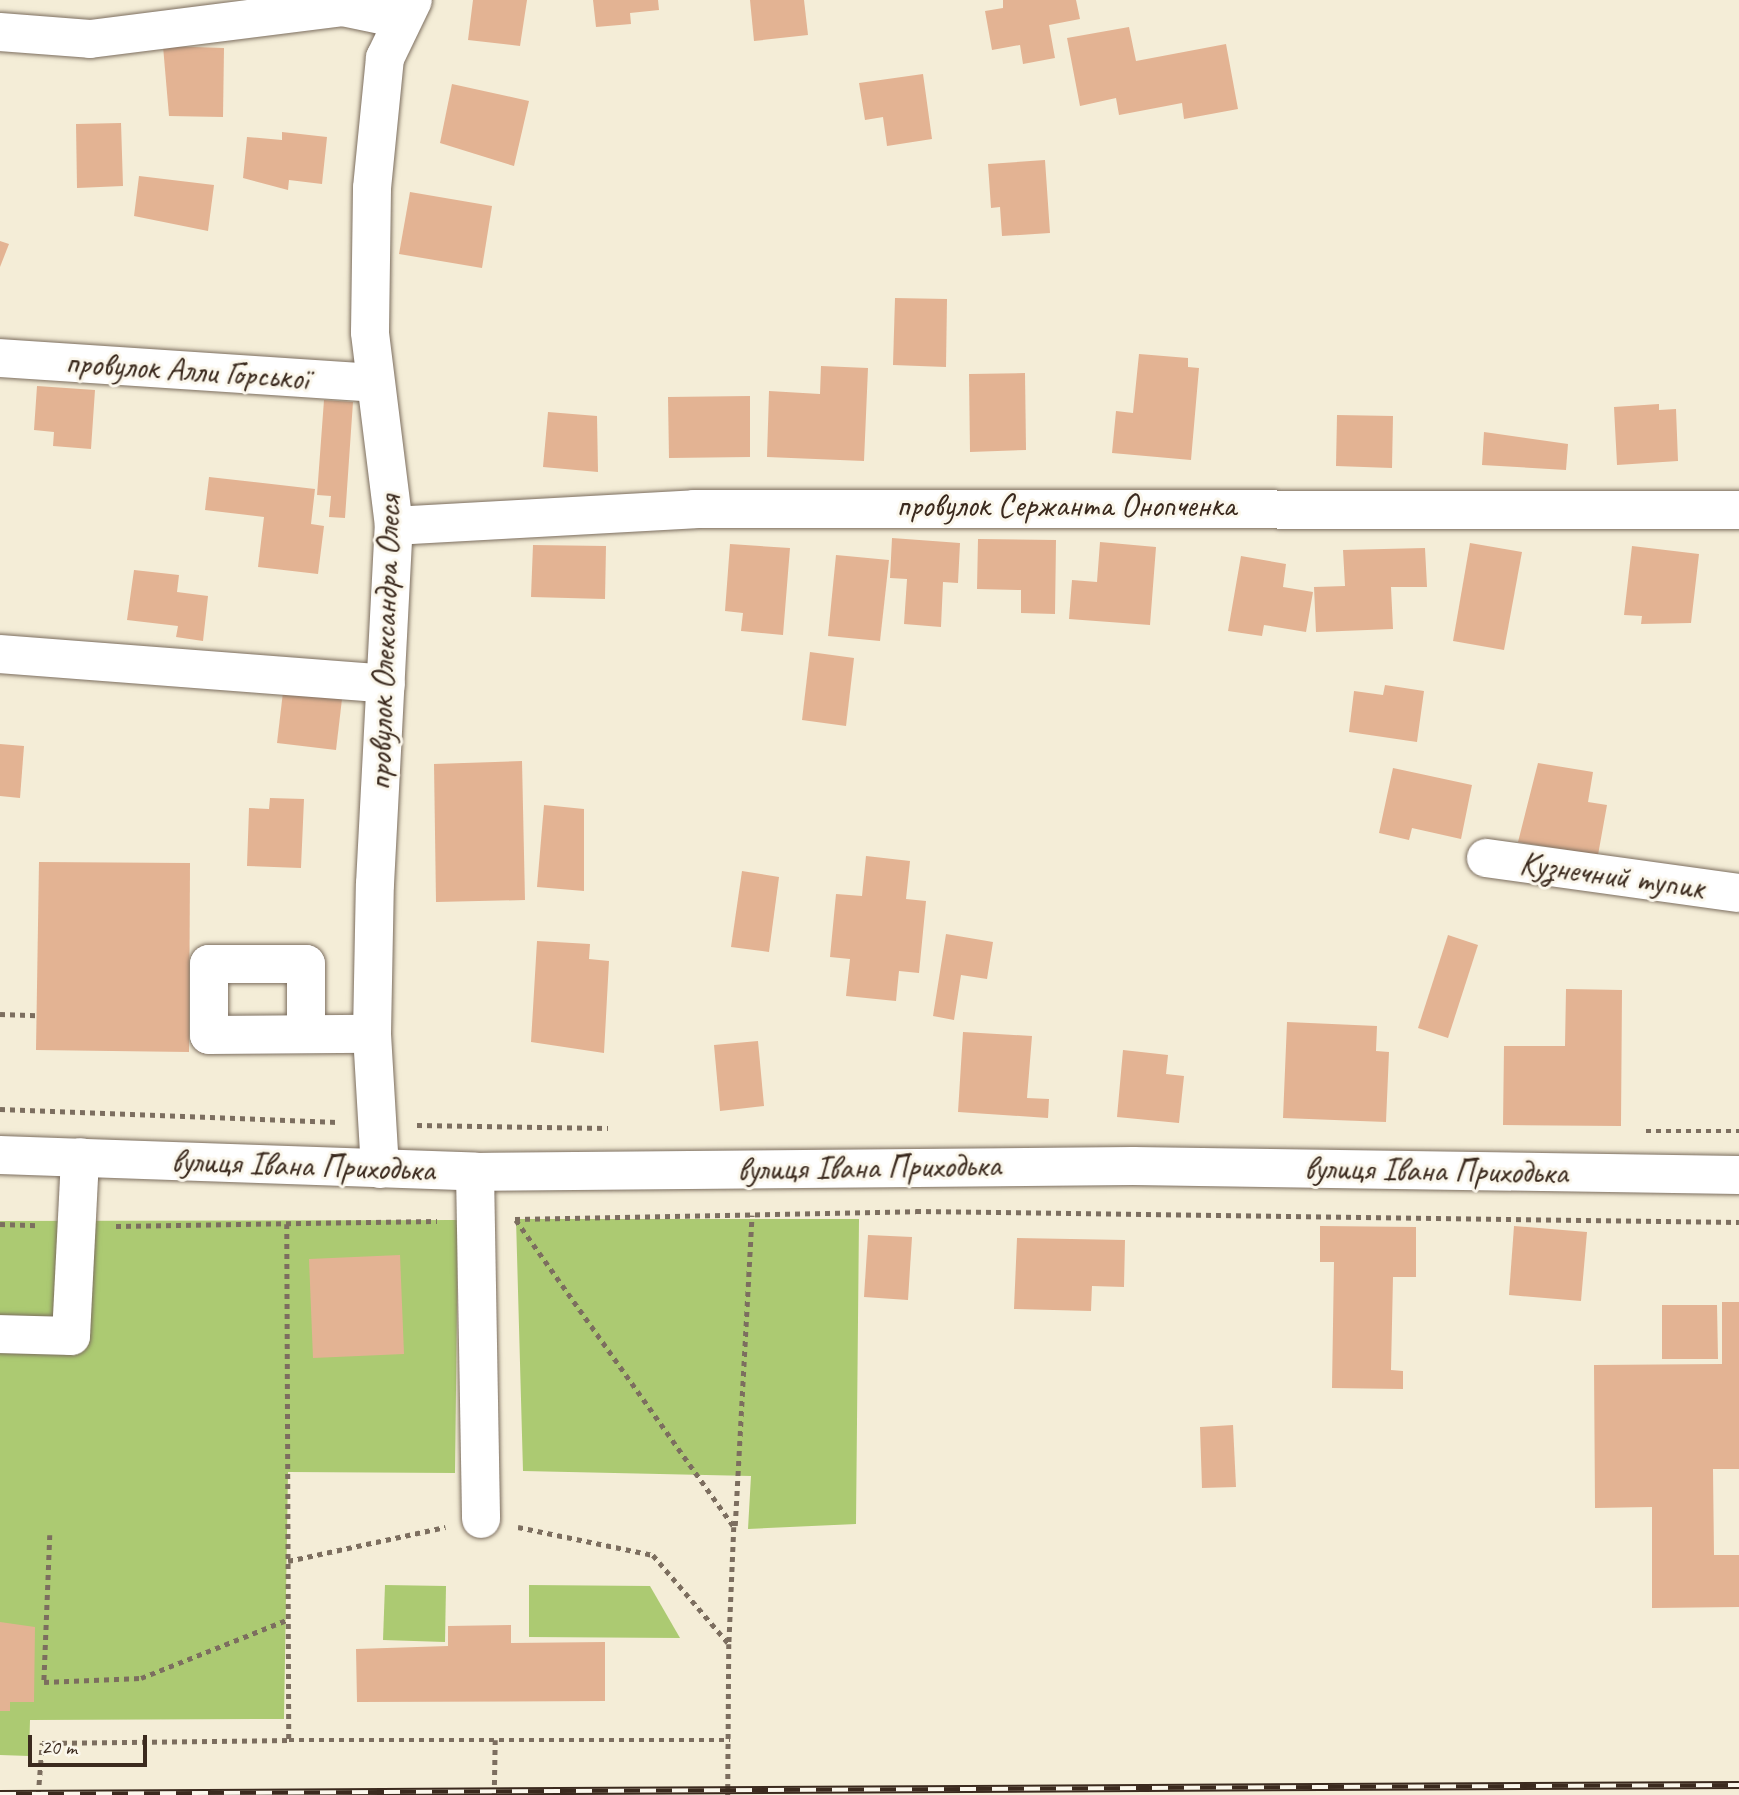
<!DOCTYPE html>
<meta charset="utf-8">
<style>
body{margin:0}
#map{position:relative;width:1739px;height:1795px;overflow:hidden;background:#f4edd7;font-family:Caveat,sans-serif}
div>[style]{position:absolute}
.green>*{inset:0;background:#acca72}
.building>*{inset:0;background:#e3b393}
.path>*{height:4.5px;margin-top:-2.25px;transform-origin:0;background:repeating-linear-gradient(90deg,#7c6e5f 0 5px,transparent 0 10px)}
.roads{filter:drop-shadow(0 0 2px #7c6e5f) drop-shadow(0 0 2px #7c6e5f)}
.minor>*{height:38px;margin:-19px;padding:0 19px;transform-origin:19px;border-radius:19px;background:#fff}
.major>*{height:38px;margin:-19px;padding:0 19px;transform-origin:19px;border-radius:19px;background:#fff}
.rail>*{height:8px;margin-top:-4px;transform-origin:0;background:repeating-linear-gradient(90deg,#fbf7ec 0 16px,#3b2a1e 0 32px);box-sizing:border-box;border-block:2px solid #3b2a1e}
span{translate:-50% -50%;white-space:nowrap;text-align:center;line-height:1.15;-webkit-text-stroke:6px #fbf7ec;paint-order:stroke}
.street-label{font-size:33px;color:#3b2a1e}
.scale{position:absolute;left:28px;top:1735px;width:119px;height:32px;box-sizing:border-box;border:4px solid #3b2a1e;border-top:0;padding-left:9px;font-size:21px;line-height:24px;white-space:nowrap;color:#3b2a1e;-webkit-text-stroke:5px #fbf7ec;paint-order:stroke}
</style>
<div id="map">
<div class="green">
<i style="clip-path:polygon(516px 1219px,859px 1219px,856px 1524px,748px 1529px,751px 1476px,523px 1471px)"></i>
<i style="clip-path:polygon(458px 1220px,455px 1473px,288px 1472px,284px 1719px,30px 1720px,29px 1756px,0 1755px,0 1221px)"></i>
<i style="clip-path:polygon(385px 1585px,446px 1586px,445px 1642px,383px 1640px)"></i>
<i style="clip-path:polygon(529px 1585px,650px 1586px,680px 1638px,529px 1637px)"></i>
</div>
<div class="building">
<i style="clip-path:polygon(473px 0,527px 0,520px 46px,468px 40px)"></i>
<i style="clip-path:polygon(593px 0,658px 0,659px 10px,630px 13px,631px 24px,596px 27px)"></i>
<i style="clip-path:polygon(750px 0,804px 0,808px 35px,754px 41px)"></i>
<i style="clip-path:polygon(1003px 0,1076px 0,1080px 19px,1049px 25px,1055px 58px,1023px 64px,1020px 45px,992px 50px,985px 11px,1003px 8px)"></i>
<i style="clip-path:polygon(1129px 27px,1136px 61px,1226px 44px,1238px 109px,1184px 119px,1182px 103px,1119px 115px,1116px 98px,1080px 106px,1067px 38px)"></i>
<i style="clip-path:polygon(163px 46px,224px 48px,223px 117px,169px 116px)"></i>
<i style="clip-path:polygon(923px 74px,932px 139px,887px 146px,883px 117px,865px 120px,859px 83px)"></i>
<i style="clip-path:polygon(452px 84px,529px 101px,514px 166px,440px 143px)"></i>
<i style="clip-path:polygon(121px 123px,123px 186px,77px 188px,76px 124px)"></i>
<i style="clip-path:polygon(282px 132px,327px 137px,322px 184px,289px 180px,288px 190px,243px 178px,247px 137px,282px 140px)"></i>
<i style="clip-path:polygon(1045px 160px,1050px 233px,1002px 236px,1000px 207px,991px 208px,988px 164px)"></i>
<i style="clip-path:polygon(139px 176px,214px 185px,208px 231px,134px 216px)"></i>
<i style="clip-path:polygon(410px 192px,492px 206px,482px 268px,399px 254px)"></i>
<i style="clip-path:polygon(0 241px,9px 244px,0 267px)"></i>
<i style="clip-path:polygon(895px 298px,947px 299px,946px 367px,893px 365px)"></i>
<i style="clip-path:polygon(1139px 354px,1188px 358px,1188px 367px,1199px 368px,1191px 460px,1112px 453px,1116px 411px,1133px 413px)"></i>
<i style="clip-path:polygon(821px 366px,868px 368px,864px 461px,767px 457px,769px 391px,820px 394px)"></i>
<i style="clip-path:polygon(1025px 373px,1026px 450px,970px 452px,969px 374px)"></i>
<i style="clip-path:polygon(37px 386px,95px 390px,91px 449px,53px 446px,54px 432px,34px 430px)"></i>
<i style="clip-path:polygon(750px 396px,750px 457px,669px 458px,668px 397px)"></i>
<i style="clip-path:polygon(324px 400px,353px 402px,345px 518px,329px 517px,331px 496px,317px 495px)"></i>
<i style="clip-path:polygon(1659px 404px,1659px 410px,1676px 409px,1678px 461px,1617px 465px,1614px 407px)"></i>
<i style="clip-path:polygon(548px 412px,597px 416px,598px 472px,543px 467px)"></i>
<i style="clip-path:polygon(1337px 415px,1393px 416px,1392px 468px,1336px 466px)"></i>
<i style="clip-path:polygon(1484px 432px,1568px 444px,1566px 470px,1482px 465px)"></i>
<i style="clip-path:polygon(209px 477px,315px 489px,311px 524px,324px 526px,318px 574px,258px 567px,264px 517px,205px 510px)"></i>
<i style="clip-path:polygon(892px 538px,960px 543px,958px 583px,943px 582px,941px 627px,904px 624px,907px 579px,890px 578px)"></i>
<i style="clip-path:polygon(978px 539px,1056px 540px,1055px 614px,1021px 613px,1021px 590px,977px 589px)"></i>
<i style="clip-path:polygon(1100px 542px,1156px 547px,1150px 625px,1069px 619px,1072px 580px,1097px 582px)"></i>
<i style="clip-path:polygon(1470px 543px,1522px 552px,1504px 650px,1453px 641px)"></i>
<i style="clip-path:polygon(730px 544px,790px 548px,783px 635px,741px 631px,743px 613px,725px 611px)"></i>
<i style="clip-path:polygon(533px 545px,606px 546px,605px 599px,531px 597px)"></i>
<i style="clip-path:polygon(1632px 546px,1699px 554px,1691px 623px,1641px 624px,1642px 616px,1624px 615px)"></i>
<i style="clip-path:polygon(1425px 548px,1427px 587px,1391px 587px,1393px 629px,1316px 632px,1314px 587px,1345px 586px,1343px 550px)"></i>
<i style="clip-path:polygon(836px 555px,889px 560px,880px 641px,828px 636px)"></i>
<i style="clip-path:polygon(1241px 556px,1286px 564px,1283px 587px,1313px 592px,1306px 632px,1264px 625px,1262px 636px,1228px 631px)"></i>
<i style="clip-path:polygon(134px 570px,179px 575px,177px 592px,208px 596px,203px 641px,176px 637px,178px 626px,127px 620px)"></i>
<i style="clip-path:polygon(810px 652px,854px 658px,846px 726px,802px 720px)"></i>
<i style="clip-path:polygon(1385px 685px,1424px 691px,1417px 742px,1349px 732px,1354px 691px,1383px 695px)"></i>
<i style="clip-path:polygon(283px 692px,342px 699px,336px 750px,277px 743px)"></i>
<i style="clip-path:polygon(0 744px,24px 746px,20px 798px,0 796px)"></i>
<i style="clip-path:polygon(522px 761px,525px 900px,436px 902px,434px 764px)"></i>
<i style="clip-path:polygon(1538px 763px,1593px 772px,1588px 802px,1607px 805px,1598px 855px,1518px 842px)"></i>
<i style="clip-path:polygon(1393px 768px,1472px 785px,1461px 839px,1412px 828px,1409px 840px,1379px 833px)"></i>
<i style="clip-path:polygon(270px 798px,304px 799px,301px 868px,247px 866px,249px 808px,269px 809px)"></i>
<i style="clip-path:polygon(544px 805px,584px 809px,584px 891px,537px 887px)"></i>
<i style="clip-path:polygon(866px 856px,910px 861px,906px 899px,926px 901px,919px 973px,899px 971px,896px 1001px,846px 996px,850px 959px,830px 957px,836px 894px,862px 896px)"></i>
<i style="clip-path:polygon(39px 862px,190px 863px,189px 1052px,36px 1050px)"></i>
<i style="clip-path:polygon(742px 871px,779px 877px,769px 952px,731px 947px)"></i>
<i style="clip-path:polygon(946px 934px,993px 942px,987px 979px,961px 975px,954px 1020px,933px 1016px)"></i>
<i style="clip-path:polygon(1448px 935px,1478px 945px,1448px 1038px,1418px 1028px)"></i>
<i style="clip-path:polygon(537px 941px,590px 944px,589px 959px,609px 961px,604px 1053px,531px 1042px)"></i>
<i style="clip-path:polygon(1566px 989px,1622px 990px,1621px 1126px,1503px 1125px,1504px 1046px,1565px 1046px)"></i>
<i style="clip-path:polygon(1287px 1022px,1377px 1026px,1376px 1051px,1389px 1052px,1386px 1122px,1283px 1118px)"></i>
<i style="clip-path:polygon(963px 1032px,1032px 1036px,1027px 1098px,1049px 1099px,1048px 1118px,958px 1112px)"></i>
<i style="clip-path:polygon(758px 1041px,764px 1106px,720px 1111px,714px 1045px)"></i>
<i style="clip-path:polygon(1123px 1050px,1168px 1055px,1166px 1074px,1184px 1076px,1179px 1123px,1117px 1117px)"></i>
<i style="clip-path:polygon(1320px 1226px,1416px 1227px,1416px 1277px,1393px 1277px,1391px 1370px,1403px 1371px,1403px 1389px,1332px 1388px,1334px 1262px,1320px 1262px)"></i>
<i style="clip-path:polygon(1514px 1226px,1587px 1232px,1581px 1301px,1509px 1295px)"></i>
<i style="clip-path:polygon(868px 1235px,912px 1237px,908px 1300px,864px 1297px)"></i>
<i style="clip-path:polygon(1017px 1238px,1125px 1240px,1124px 1287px,1092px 1286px,1091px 1311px,1014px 1309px)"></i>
<i style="clip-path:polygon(400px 1255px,404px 1354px,313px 1358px,309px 1259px)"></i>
<i style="clip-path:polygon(1722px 1302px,1739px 1302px,1739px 1469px,1713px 1469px,1714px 1555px,1739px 1555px,1739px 1607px,1652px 1608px,1652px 1507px,1595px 1508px,1594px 1365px,1722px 1364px)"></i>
<i style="clip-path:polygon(1662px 1305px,1717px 1305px,1718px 1359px,1662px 1359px)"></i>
<i style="clip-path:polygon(1233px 1425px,1236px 1487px,1202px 1488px,1200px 1427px)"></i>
<i style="clip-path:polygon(0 1622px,35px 1627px,34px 1702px,10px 1702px,10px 1711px,0 1711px)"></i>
<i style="clip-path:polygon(511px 1625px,511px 1643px,605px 1642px,605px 1701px,357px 1702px,356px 1649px,448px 1646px,448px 1626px)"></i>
</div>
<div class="path">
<i style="left:0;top:1014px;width:37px;rotate:2deg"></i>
<i style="left:0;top:1109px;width:338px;rotate:2.2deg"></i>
<i style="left:417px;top:1125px;width:191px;rotate:0.9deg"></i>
<i style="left:1646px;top:1131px;width:93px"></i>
<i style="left:515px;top:1219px;width:401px;rotate:-1.1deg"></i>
<i style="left:916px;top:1211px;width:823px;rotate:0.77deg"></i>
<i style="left:516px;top:1220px;width:377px;rotate:54.6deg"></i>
<i style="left:734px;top:1527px;width:117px;rotate:92.4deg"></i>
<i style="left:0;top:1224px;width:38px;rotate:2deg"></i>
<i style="left:287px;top:1224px;width:516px;rotate:89.78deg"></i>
<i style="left:289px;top:1740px;width:441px"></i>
<i style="left:116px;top:1226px;width:321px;rotate:-0.9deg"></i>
<i style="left:735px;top:1526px;width:311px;rotate:-86.9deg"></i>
<i style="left:518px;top:1527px;width:138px;rotate:11.7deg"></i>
<i style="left:653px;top:1555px;width:117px;rotate:49.5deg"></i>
<i style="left:729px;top:1644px;width:151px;rotate:90.4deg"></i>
<i style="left:50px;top:1535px;width:147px;rotate:92.3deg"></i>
<i style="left:44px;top:1682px;width:97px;rotate:-2.4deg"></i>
<i style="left:141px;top:1678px;width:159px;rotate:-21.7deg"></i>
<i style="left:288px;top:1561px;width:161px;rotate:-12.2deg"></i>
<i style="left:38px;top:1795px;width:52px;rotate:-85.6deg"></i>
<i style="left:42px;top:1743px;width:247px;rotate:-0.7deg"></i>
<i style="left:494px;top:1795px;width:55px;rotate:-89deg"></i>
</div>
<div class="roads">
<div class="minor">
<i style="left:0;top:32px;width:90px;rotate:4.4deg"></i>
<i style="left:90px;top:39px;width:254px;rotate:-7.2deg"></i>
<i style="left:342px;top:7px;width:59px;rotate:11.7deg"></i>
<i style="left:0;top:358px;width:375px;rotate:3.8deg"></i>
<i style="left:394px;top:526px;width:300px;rotate:-3.2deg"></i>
<i style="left:694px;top:509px;width:1045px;rotate:0.05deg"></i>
<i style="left:0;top:654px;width:387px;rotate:4.4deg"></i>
<i style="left:1486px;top:858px;width:255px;rotate:7.9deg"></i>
<i style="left:306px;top:1033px;width:69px;rotate:-90deg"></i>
<i style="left:306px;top:964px;width:97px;rotate:180deg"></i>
<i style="left:209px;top:964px;width:71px;rotate:90deg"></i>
<i style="left:209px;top:1035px;width:163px;rotate:-0.4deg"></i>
<i style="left:380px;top:1169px;width:135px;rotate:-93.4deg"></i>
<i style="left:372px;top:1034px;width:150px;rotate:-88.9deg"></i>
<i style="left:375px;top:884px;width:359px;rotate:-87deg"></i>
<i style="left:394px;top:526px;width:195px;rotate:-97.1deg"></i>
<i style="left:370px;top:332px;width:144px;rotate:-89.2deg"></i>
<i style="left:372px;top:188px;width:131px;rotate:-84.3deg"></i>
<i style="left:385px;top:58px;width:64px;rotate:-64.2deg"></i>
<i style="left:475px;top:1172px;width:347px;rotate:89deg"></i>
<i style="left:0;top:1334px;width:71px;rotate:1.6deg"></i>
<i style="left:71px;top:1336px;width:179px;rotate:-87.1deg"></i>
</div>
<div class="major">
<i style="left:0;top:1155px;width:475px;rotate:2deg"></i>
<i style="left:475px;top:1172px;width:658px;rotate:-0.52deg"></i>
<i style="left:1133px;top:1166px;width:606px;rotate:0.85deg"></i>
</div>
</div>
<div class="rail">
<i style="left:0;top:1794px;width:1739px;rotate:-0.3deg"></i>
</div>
<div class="street-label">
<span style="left:187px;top:371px;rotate:4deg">провулок Алли Горської</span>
<span style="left:1066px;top:506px">провулок Сержанта Онопченка</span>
<span style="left:385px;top:643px;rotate:-88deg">провулок Олександра Олеся</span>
<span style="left:1612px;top:876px;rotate:8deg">Кузнечний тупик</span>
<span style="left:303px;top:1166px;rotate:2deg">вулиця Івана Приходька</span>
<span style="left:869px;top:1168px;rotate:-1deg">вулиця Івана Приходька</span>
<span style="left:1436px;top:1171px;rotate:1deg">вулиця Івана Приходька</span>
</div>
<div class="scale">20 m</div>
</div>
